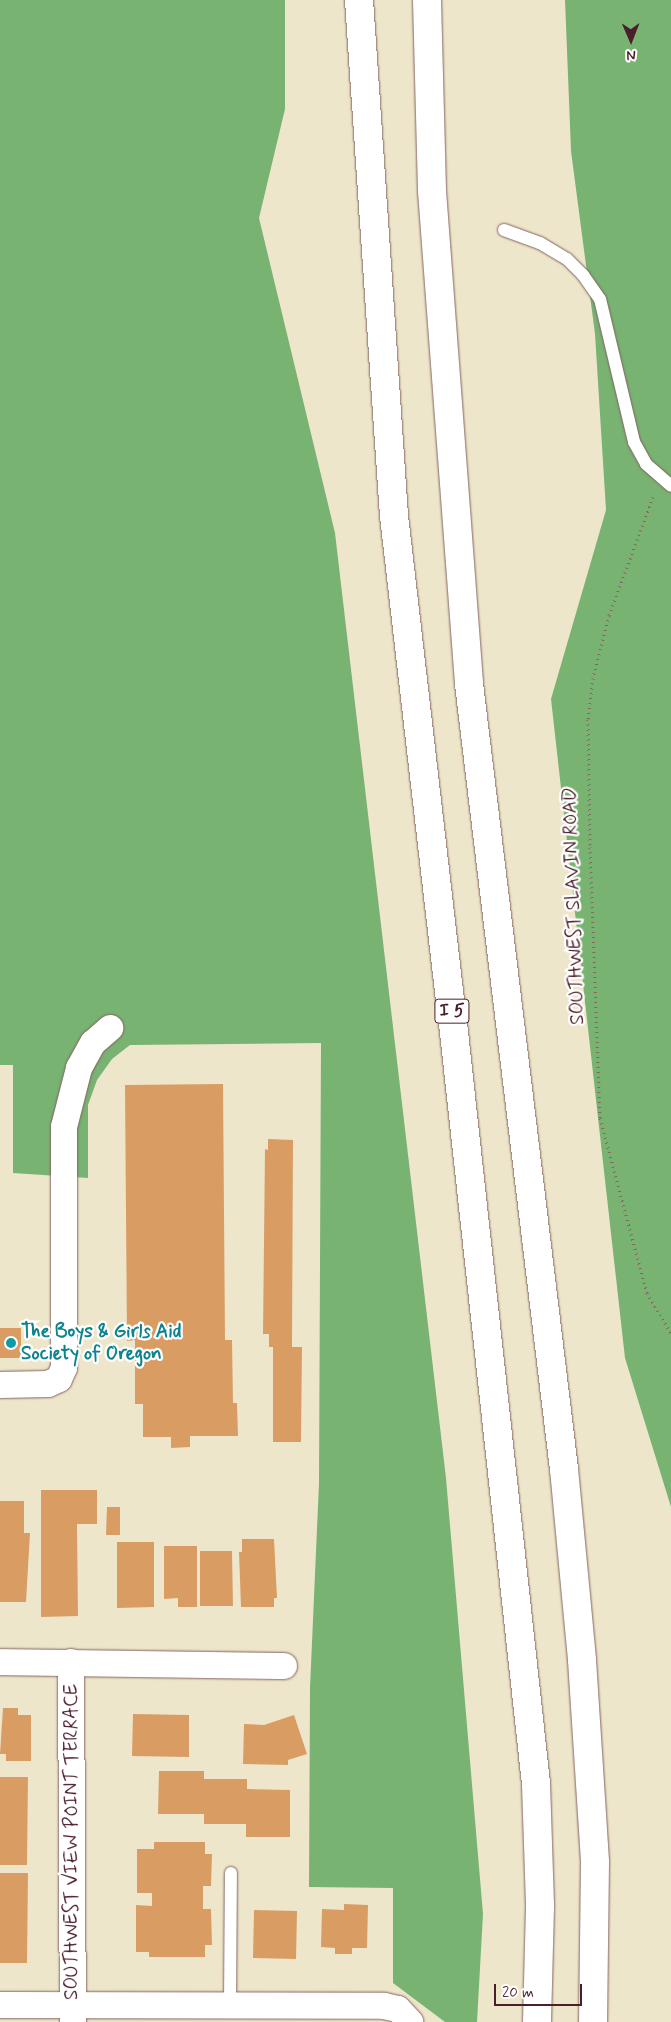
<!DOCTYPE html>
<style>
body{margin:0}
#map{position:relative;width:671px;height:2022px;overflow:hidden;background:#eee6ca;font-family:Mynerve,sans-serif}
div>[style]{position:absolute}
.forest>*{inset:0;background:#78b372}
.building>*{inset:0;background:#d99d64}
.path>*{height:3px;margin-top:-1.5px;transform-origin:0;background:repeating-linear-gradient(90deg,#836563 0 1px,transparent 0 5px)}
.roads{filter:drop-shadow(0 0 1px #836563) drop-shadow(0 0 1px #836563)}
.lane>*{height:12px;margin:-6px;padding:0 6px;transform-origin:6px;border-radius:6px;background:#fff}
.street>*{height:26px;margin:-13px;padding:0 13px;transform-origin:13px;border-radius:13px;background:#fff}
.highway>*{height:28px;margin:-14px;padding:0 14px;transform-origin:14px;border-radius:14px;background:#fff}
.dots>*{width:14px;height:14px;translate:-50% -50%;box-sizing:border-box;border:2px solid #fff;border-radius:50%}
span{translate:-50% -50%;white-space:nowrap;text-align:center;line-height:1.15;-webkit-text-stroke:4.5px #fff;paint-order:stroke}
.shield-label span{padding:1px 4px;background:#fff;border:1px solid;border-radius:4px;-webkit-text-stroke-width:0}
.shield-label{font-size:18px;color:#4a1f2b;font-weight:700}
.street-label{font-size:19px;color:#4a1f2b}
.culture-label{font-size:19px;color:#0d838f;font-weight:700}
.left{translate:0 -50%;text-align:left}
.north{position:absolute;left:606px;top:15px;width:50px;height:50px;-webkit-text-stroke:4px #fff;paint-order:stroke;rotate:179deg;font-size:14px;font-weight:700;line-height:20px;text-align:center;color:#4a1f2b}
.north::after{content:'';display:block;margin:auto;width:18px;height:22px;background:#4a1f2b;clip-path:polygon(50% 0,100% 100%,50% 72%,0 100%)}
.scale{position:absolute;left:494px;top:1984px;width:88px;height:22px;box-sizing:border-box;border:2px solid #4a1f2b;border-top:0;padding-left:6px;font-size:15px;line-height:18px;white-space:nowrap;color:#4a1f2b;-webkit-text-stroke:4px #fff;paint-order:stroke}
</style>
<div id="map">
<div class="forest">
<i style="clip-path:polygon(0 0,285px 0,285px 109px,259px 218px,335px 533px,446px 1478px,483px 1914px,477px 2022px,445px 2022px,393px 1983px,393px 1888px,309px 1887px,310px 1688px,319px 1483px,321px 1043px,130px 1045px,112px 1059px,97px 1080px,88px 1105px,88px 1178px,13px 1173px,13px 1065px,0 1065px)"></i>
<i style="clip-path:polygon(565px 0,671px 0,671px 1507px,625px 1358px,551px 699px,606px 510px,595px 334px,571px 151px)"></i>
</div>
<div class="building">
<i style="clip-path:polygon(223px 1084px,225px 1340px,232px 1340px,233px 1403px,237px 1403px,238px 1436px,190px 1436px,190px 1447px,171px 1448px,171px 1437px,143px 1437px,143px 1404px,135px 1404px,135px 1340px,127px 1341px,125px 1085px)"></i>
<i style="clip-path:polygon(268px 1139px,293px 1140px,292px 1347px,302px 1347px,301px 1442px,273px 1442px,273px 1347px,269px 1347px,269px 1334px,263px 1334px,265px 1149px,268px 1150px)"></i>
<i style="clip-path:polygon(0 1328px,21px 1328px,21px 1358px,0 1358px)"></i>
<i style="clip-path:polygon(41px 1490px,97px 1490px,97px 1524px,77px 1524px,78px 1616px,41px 1617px)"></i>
<i style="clip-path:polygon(0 1501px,24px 1501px,24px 1533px,30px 1533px,26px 1602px,0 1602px)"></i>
<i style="clip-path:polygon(107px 1507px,120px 1507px,120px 1535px,106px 1535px)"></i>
<i style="clip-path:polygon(242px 1539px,274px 1539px,277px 1598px,274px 1598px,274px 1607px,241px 1607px,239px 1552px,242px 1552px)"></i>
<i style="clip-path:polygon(117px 1542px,154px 1542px,154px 1607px,117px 1608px)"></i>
<i style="clip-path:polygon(164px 1546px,197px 1546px,197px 1607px,178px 1607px,178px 1598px,164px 1599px)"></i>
<i style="clip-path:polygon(200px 1551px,232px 1551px,233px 1606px,200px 1606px)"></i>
<i style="clip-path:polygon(3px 1708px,18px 1708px,18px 1715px,31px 1715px,31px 1761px,6px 1761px,6px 1754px,0 1754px)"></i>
<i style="clip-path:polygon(133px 1714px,189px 1715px,189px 1757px,132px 1756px)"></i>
<i style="clip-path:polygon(294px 1715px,307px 1754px,288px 1760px,288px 1765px,243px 1764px,244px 1724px,264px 1725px)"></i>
<i style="clip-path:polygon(159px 1771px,204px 1771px,204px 1779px,247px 1779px,247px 1789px,290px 1790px,290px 1837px,246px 1837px,246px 1824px,204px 1824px,204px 1814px,158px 1814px)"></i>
<i style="clip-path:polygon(0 1777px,28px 1777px,27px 1865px,0 1865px)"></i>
<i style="clip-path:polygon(154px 1842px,205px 1842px,205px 1854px,212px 1854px,211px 1886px,203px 1886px,203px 1909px,211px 1909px,212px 1945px,205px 1945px,205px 1957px,149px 1957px,149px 1952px,136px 1952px,136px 1905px,152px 1906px,152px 1893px,137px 1893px,137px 1849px,154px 1849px)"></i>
<i style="clip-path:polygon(0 1873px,28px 1873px,27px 1963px,0 1963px)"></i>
<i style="clip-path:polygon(344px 1904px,368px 1905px,367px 1948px,352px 1948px,352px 1954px,335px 1954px,335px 1948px,321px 1947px,322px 1909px,344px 1910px)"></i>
<i style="clip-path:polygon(254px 1910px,297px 1911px,296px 1959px,253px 1958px)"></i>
</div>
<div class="path">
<i style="left:653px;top:497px;width:126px;rotate:110.4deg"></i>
<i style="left:609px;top:615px;width:65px;rotate:104.3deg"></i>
<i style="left:593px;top:678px;width:41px;rotate:97deg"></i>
<i style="left:588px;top:719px;width:128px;rotate:89.1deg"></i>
<i style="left:590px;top:847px;width:271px;rotate:87.9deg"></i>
<i style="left:600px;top:1118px;width:181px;rotate:75deg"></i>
<i style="left:647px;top:1293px;width:47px;rotate:59deg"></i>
</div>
<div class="roads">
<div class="lane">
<i style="left:504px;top:230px;width:38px;rotate:20deg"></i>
<i style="left:540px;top:243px;width:31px;rotate:31deg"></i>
<i style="left:567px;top:259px;width:23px;rotate:45deg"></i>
<i style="left:583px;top:275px;width:29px;rotate:55deg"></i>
<i style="left:600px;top:299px;width:147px;rotate:76.6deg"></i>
<i style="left:634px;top:442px;width:25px;rotate:61deg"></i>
<i style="left:646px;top:464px;width:33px;rotate:41deg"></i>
<i style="left:230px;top:2005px;width:132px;rotate:-89.6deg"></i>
</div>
<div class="street">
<i style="left:0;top:1385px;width:48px;rotate:-1.2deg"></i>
<i style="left:48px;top:1384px;width:12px;rotate:-24deg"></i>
<i style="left:59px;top:1379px;width:12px;rotate:-66deg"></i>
<i style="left:64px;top:1368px;width:241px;rotate:-90deg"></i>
<i style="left:64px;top:1127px;width:61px;rotate:-75.7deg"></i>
<i style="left:79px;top:1068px;width:29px;rotate:-61deg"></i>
<i style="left:93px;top:1043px;width:23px;rotate:-41deg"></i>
<i style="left:0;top:1662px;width:284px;rotate:0.8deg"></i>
<i style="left:71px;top:1662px;width:360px;rotate:89.7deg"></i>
<i style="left:0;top:2005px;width:384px;rotate:0.1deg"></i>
<i style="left:384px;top:2006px;width:14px;rotate:12deg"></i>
<i style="left:398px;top:2009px;width:18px;rotate:47deg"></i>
</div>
<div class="highway">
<i style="left:359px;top:0;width:517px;rotate:86.12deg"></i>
<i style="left:394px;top:516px;width:492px;rotate:83.4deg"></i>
<i style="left:451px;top:1005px;width:784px;rotate:83.77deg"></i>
<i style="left:536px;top:1784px;width:123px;rotate:88.1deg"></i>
<i style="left:540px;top:1907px;width:115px;rotate:91.5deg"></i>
<i style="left:427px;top:0;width:191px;rotate:88.5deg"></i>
<i style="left:432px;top:191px;width:494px;rotate:85.7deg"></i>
<i style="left:469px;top:684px;width:791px;rotate:83.1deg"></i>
<i style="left:564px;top:1469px;width:192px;rotate:84.6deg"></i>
<i style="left:582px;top:1660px;width:202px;rotate:86.3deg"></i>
<i style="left:595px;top:1862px;width:160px;rotate:90.7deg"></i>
</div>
</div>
<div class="dots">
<i style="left:11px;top:1343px;background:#0f9aa8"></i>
</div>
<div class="shield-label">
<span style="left:452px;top:1011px">I 5</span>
</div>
<div class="street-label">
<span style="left:574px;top:906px;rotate:-92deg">SOUTHWEST SLAVIN ROAD</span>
<span style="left:72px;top:1842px;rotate:-90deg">SOUTHWEST VIEW POINT TERRACE</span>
</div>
<div class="culture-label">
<span class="left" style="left:21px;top:1343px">The Boys &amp; Girls Aid<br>Society of Oregon</span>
</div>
<div class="north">N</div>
<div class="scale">20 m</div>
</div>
